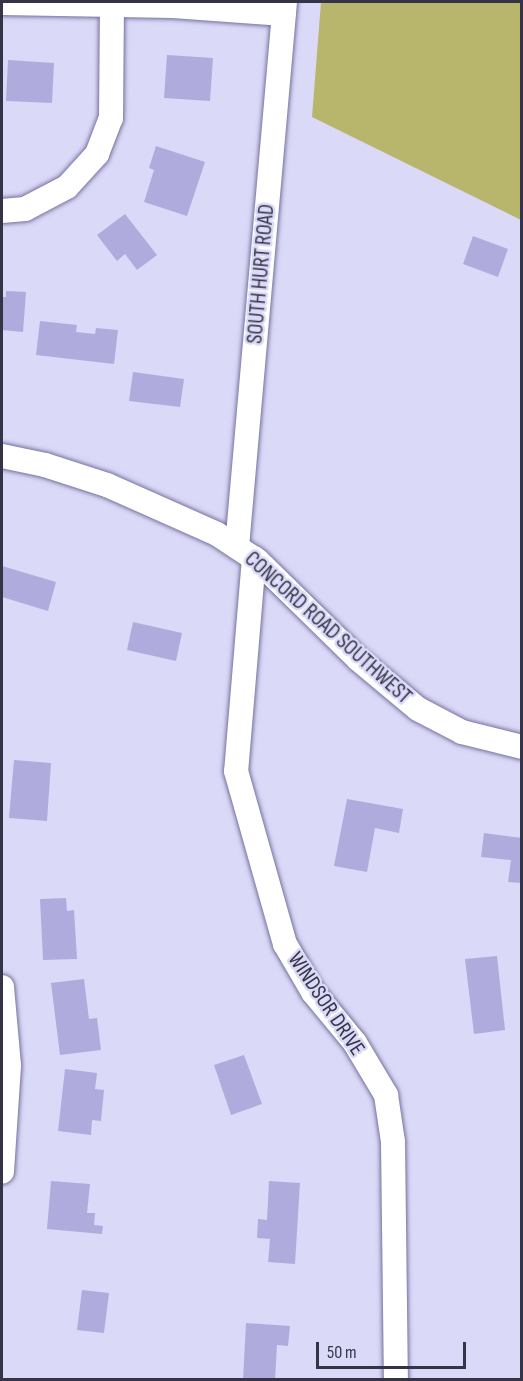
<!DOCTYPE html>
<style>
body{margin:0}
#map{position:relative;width:523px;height:1381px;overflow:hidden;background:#dad9f7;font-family:"Sofia Sans Condensed",sans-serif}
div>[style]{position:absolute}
.green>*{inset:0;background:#b8b66c}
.building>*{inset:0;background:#afacdd}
.roads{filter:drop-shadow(0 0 2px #75729f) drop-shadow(0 0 2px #75729f)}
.minor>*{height:24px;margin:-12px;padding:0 12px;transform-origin:12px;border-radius:12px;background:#fff}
span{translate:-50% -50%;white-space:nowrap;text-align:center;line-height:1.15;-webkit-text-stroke:5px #dad9f7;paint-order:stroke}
.street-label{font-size:22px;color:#353447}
.frame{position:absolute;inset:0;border:3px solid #353447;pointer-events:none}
.scale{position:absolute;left:316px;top:1342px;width:150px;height:27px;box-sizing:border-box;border:3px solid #353447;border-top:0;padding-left:8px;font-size:18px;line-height:21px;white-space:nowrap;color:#353447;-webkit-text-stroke:4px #dad9f7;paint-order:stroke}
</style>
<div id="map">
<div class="green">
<i style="clip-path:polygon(321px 2px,521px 2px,521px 220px,312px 117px)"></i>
</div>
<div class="building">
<i style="clip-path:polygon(167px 55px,213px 58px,210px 101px,164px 98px)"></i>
<i style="clip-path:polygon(8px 60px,54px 63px,52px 103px,6px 101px)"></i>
<i style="clip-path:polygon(156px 146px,205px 162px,187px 216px,144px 202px,154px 170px,149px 168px)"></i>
<i style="clip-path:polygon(125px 214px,157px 255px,137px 270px,125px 254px,117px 261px,97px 235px)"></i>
<i style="clip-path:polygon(473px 236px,508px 249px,498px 277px,463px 264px)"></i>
<i style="clip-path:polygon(6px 291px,26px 292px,23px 332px,2px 330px,2px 297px,6px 297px)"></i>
<i style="clip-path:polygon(40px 321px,77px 325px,76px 332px,95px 334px,96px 328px,118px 330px,114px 364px,36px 355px)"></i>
<i style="clip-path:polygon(133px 372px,184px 379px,180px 407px,129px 401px)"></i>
<i style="clip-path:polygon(2px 566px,56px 582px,48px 611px,2px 597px)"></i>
<i style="clip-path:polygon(133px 622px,182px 633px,176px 661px,127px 650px)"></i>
<i style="clip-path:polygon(14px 760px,51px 763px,47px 821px,9px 818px)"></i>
<i style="clip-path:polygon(347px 799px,403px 809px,399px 833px,375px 828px,367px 872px,334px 866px)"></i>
<i style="clip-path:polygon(484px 833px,522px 838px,522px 883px,508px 882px,511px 860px,481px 857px)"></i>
<i style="clip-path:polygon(66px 898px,67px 911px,74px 910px,77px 959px,43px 960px,40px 899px)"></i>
<i style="clip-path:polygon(497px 956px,505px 1030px,474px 1034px,465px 959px)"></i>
<i style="clip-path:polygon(84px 979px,89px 1019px,97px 1018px,101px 1050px,60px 1055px,51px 983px)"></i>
<i style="clip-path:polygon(244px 1055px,262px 1104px,231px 1115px,214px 1065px)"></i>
<i style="clip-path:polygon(65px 1069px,97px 1073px,95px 1089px,104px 1090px,101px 1121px,92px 1120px,91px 1135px,58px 1131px)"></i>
<i style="clip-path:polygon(51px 1181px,90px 1184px,87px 1213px,95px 1213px,94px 1225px,103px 1226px,102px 1234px,47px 1229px)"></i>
<i style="clip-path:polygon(269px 1181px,300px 1183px,295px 1264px,268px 1262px,270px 1239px,257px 1238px,258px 1219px,267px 1220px)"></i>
<i style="clip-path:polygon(82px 1290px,109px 1293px,104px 1333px,77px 1330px)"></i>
<i style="clip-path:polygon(246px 1323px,290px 1326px,288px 1346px,277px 1345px,275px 1380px,243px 1380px)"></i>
</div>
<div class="roads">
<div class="minor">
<i style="left:2px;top:3px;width:171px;rotate:1deg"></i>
<i style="left:173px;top:6px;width:111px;rotate:4.1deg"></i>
<i style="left:2px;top:211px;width:23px;rotate:-5deg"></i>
<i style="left:25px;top:209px;width:47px;rotate:-27.6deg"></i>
<i style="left:67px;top:187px;width:45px;rotate:-47.7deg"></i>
<i style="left:97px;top:154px;width:39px;rotate:-69deg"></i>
<i style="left:111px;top:118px;width:112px;rotate:-89.5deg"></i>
<i style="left:2px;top:456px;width:44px;rotate:11.8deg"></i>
<i style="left:45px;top:465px;width:65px;rotate:17.9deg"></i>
<i style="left:107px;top:485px;width:120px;rotate:24deg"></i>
<i style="left:217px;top:534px;width:49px;rotate:33.4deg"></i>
<i style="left:258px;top:561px;width:140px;rotate:44.4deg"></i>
<i style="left:358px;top:659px;width:78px;rotate:39.8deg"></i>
<i style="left:418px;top:709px;width:50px;rotate:27.6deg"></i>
<i style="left:462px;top:732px;width:62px;rotate:14deg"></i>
<i style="left:237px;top:547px;width:547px;rotate:-84.97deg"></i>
<i style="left:254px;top:558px;width:214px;rotate:94.8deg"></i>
<i style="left:236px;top:771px;width:180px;rotate:74.2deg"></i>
<i style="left:285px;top:944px;width:56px;rotate:59.7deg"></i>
<i style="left:313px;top:992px;width:66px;rotate:50.5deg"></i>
<i style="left:355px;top:1043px;width:61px;rotate:59.2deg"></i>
<i style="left:386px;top:1095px;width:48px;rotate:81.5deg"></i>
<i style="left:393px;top:1142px;width:238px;rotate:89.3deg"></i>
<i style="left:2px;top:987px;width:79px;rotate:84.9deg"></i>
<i style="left:9px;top:1066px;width:106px;rotate:93.8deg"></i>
</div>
</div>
<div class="street-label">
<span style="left:261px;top:274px;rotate:-85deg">SOUTH HURT ROAD</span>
<span style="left:328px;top:628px;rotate:42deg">CONCORD ROAD SOUTHWEST</span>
<span style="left:326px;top:1004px;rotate:56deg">WINDSOR DRIVE</span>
</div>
<div class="frame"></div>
<div class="scale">50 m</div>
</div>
